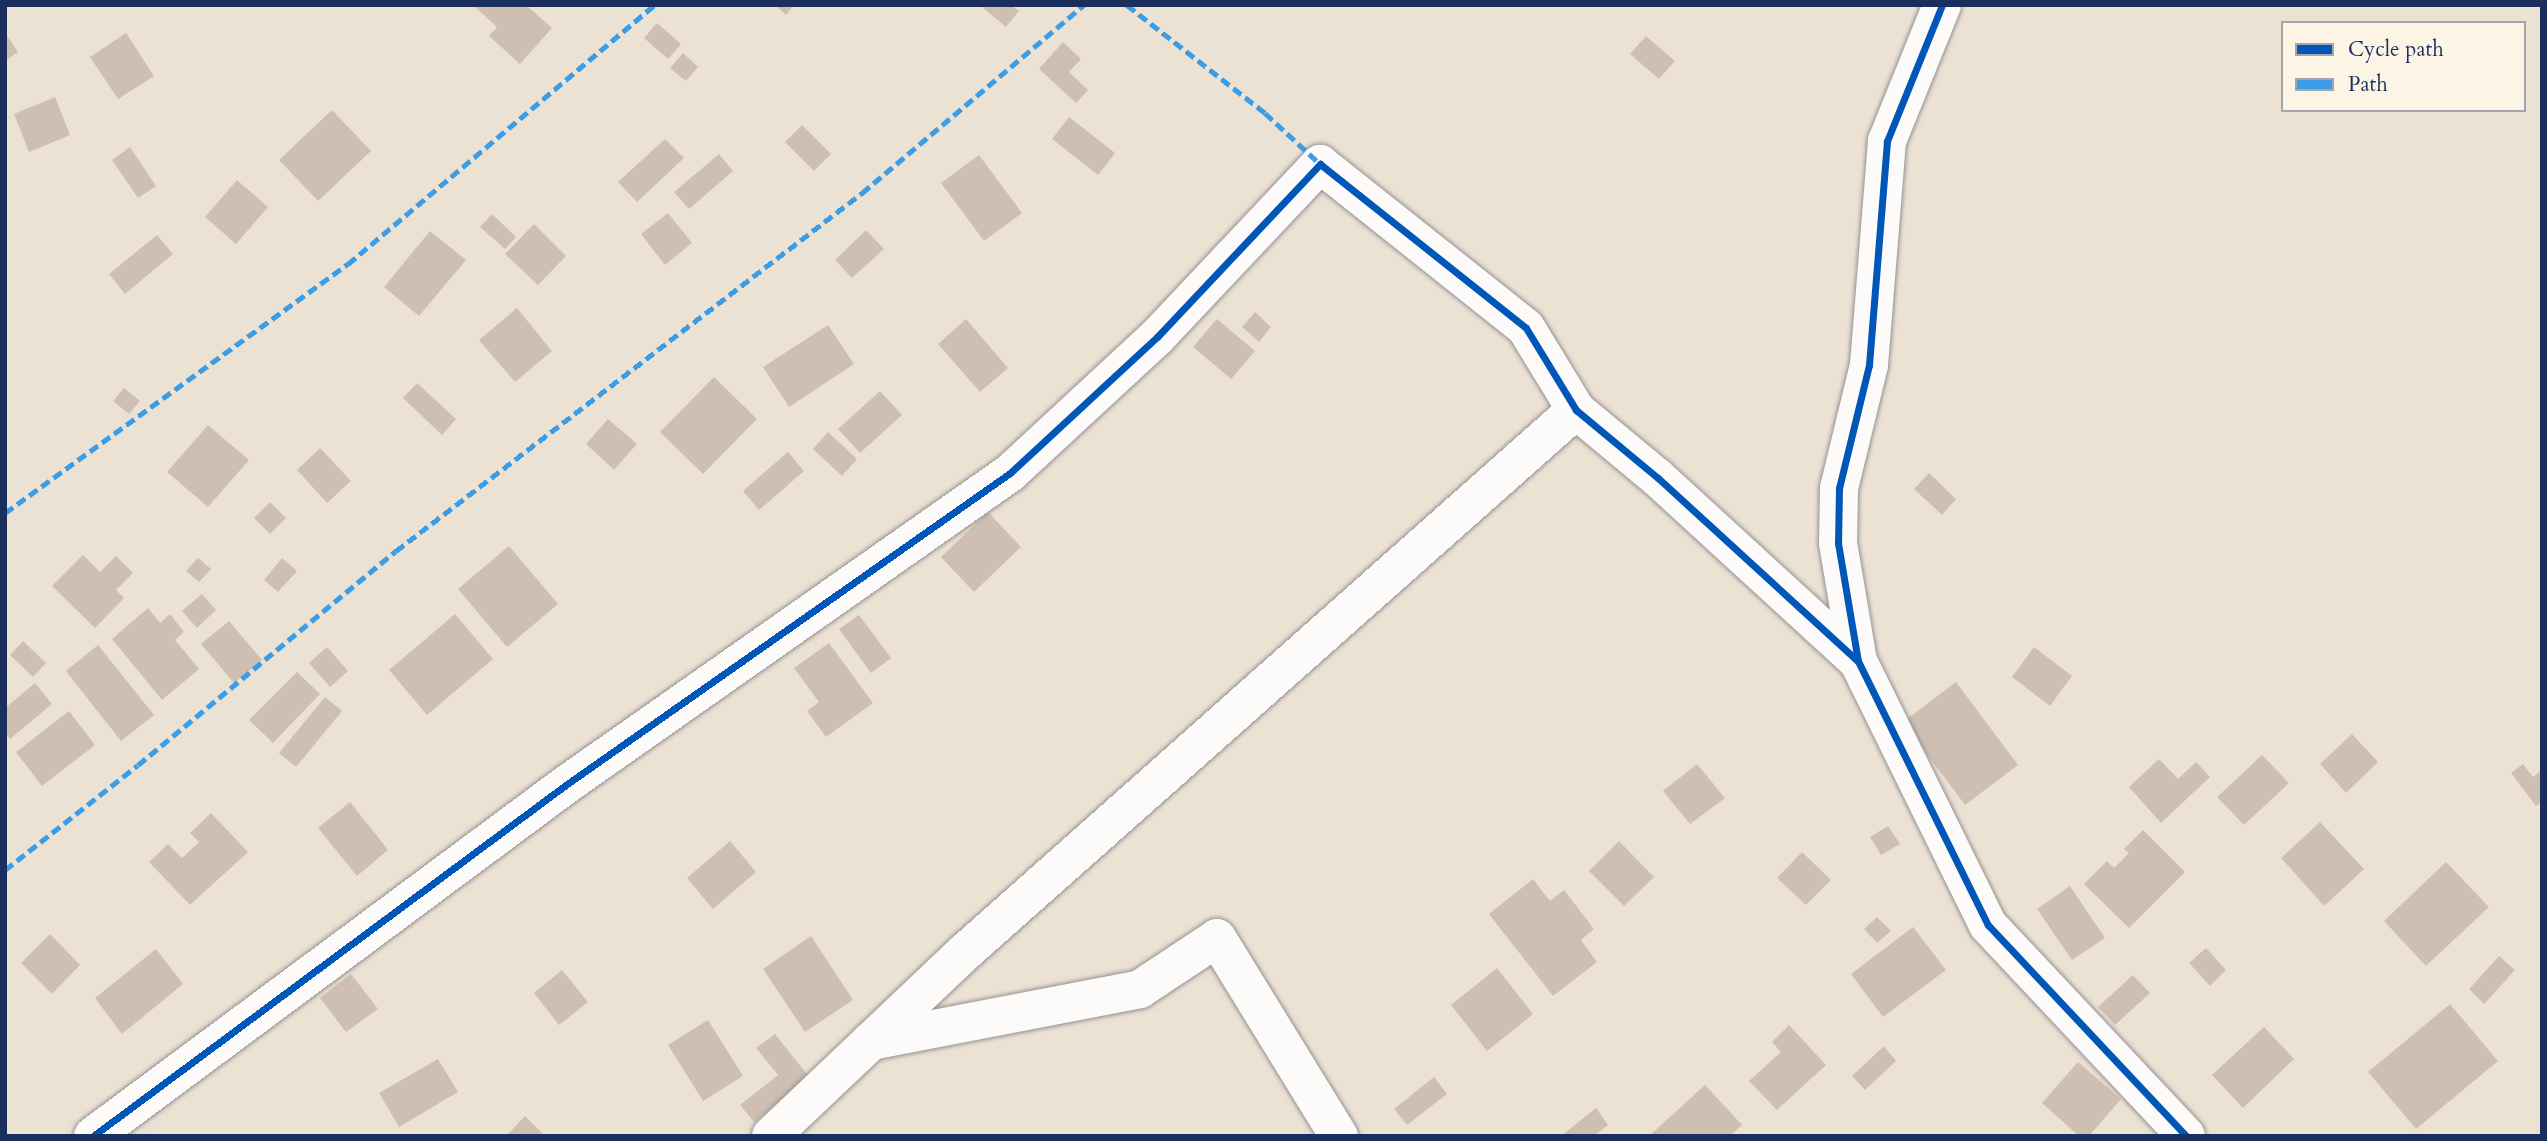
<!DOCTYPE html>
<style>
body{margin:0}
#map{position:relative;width:2547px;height:1141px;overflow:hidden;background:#ece2d4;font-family:Cardo,serif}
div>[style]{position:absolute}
.building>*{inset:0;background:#cebfb2}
.roads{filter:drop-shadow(0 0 2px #949293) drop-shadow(0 0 2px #949293)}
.street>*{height:38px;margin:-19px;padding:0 19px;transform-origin:19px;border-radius:19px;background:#fcfbf9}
.quiet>*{height:5px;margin-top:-2.5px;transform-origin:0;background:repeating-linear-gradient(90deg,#3b9de6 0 10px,transparent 0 15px)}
.cycleway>*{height:7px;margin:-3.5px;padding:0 3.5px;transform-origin:3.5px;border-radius:3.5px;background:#0057b8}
span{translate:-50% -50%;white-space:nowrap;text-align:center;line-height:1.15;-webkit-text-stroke:5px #fcf5e5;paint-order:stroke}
.frame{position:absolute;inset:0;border:7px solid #1b2f5e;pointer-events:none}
.legend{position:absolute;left:2281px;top:21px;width:245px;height:91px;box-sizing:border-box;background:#fcf5e5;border:2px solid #a2a6af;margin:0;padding:9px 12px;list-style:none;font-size:21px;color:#1b2f5e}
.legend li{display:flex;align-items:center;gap:14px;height:35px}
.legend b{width:35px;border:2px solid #a2a6af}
</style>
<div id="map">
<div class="building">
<i style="clip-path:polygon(473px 5px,526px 5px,552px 28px,520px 64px,489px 36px,497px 27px)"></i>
<i style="clip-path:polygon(775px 5px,794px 5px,786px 15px)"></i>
<i style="clip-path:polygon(980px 5px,1011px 5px,1019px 11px,1006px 27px)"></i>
<i style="clip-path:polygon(657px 23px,681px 44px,668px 59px,644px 38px)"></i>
<i style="clip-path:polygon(5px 33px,18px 52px,5px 61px)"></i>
<i style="clip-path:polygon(126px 33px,154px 76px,118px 99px,90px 57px)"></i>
<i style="clip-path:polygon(1646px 36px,1675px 61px,1659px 79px,1630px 54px)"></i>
<i style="clip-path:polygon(1063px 42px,1081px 59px,1069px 72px,1088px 90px,1076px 103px,1039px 69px)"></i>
<i style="clip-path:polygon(683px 53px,698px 67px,686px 81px,670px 68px)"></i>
<i style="clip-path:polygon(55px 97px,70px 135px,29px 152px,14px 114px)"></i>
<i style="clip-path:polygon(332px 110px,371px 151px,318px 201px,279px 160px)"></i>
<i style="clip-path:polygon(1069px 117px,1115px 153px,1098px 175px,1052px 139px)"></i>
<i style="clip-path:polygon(802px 125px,831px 154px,814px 171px,785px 142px)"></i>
<i style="clip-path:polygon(665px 139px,684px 158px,637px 202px,618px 182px)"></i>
<i style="clip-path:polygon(130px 147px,156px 186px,138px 198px,112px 160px)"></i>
<i style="clip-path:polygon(719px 154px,733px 171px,689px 209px,674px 192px)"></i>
<i style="clip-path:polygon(979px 155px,1022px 213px,984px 241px,941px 183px)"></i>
<i style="clip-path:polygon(237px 180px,268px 207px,236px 244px,205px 217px)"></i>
<i style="clip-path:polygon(668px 213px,692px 243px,665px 265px,641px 234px)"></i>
<i style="clip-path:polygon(492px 214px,516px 237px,505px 249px,480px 227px)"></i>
<i style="clip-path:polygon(534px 224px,566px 256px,538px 285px,505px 254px)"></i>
<i style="clip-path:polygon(866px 230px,884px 249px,852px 278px,835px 260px)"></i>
<i style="clip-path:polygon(430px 231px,466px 260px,419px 316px,384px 287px)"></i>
<i style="clip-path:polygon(157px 235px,173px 254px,125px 294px,109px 274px)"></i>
<i style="clip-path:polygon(517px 308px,552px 351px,515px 382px,479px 340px)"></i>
<i style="clip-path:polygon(1255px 312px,1271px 327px,1259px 342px,1242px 327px)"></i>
<i style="clip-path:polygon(966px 319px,1008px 368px,980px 392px,938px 344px)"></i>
<i style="clip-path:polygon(1217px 319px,1255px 351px,1231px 379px,1193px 347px)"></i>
<i style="clip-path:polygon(828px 325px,854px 364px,789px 407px,763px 367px)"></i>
<i style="clip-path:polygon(714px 377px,757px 419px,703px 474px,660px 432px)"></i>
<i style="clip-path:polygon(417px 383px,456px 419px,442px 435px,403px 398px)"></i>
<i style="clip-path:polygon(124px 388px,140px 401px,129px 414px,113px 401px)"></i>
<i style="clip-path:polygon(880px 391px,902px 415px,860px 453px,838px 429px)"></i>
<i style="clip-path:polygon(608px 419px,637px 444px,614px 470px,586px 444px)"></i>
<i style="clip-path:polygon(208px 425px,249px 460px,208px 507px,167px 472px)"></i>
<i style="clip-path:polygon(828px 432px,857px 459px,842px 476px,813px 449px)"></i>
<i style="clip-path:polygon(320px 448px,351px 481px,327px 503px,297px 470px)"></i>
<i style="clip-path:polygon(788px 452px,804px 471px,759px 510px,743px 491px)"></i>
<i style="clip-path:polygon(1929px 473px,1956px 499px,1942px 515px,1914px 489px)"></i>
<i style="clip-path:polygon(270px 502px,286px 518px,270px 534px,254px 518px)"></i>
<i style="clip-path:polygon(988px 512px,1021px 547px,974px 592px,941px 557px)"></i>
<i style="clip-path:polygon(509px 546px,558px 604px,507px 647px,458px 589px)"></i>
<i style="clip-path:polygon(83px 555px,100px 572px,116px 556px,133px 573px,116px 590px,124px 598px,95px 628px,52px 586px)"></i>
<i style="clip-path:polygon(198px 558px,211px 569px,199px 582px,186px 571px)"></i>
<i style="clip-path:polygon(282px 558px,297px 571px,278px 592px,264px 580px)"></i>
<i style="clip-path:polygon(202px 594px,216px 610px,197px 628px,182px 611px)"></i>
<i style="clip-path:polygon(148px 608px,160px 623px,170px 614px,184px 632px,175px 640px,199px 669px,162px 700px,112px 639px)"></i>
<i style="clip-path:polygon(455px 614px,493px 659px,427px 715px,389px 670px)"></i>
<i style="clip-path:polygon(859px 615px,891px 658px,871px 673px,839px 629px)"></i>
<i style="clip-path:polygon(229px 621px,262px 660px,234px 683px,201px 644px)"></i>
<i style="clip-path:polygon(23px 641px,46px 663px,33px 677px,10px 655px)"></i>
<i style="clip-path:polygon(829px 643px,873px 703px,826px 737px,807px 711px,819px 702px,794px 668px)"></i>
<i style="clip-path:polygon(98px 645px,154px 715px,121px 741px,66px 671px)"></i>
<i style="clip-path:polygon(327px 647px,348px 671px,330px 687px,309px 663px)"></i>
<i style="clip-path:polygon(2034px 647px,2072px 676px,2050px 706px,2012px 677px)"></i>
<i style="clip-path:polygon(297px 672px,320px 694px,273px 743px,249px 720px)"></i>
<i style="clip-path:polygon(1956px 682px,2018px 765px,1965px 805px,1903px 722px)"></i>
<i style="clip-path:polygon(35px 683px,52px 704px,10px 739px,5px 733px,5px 708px)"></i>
<i style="clip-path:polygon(325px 697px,342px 711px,296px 767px,279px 753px)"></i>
<i style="clip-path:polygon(69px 711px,95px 745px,42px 786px,16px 752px)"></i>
<i style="clip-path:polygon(2352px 734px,2378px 762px,2346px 793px,2320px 764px)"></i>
<i style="clip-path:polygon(2262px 755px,2289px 783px,2244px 825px,2217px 797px)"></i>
<i style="clip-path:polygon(2159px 759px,2178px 779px,2196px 762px,2210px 777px,2161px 823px,2129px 787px)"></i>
<i style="clip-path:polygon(1697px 764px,1725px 798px,1690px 824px,1663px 791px)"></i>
<i style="clip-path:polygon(2523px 764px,2533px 777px,2542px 770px,2542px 802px,2536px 806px,2511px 773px)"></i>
<i style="clip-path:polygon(350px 802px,388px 850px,357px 876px,318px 828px)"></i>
<i style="clip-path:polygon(211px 813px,248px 852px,190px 905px,149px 862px,168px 844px,182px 858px,199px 842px,190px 833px)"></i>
<i style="clip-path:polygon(2320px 822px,2364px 869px,2324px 906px,2281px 858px)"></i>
<i style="clip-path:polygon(1888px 826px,1900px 844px,1881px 855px,1870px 837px)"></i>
<i style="clip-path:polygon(2143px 830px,2185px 872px,2129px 928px,2084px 884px,2107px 861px,2114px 868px,2129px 853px,2124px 849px)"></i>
<i style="clip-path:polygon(730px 841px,756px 872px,713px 909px,687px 878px)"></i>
<i style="clip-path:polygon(1619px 841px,1654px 877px,1624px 906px,1589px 871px)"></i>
<i style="clip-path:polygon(1802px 852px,1831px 880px,1806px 905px,1777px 878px)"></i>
<i style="clip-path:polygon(2446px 862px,2489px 907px,2426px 966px,2384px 921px)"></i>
<i style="clip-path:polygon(1533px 879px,1550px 901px,1564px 890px,1594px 929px,1581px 940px,1597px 962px,1553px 996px,1489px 914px)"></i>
<i style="clip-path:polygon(2070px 886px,2105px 938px,2072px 960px,2037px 909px)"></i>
<i style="clip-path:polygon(1877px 917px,1891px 931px,1877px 943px,1864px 929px)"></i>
<i style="clip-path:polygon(1913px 927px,1946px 970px,1883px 1017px,1851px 974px)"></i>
<i style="clip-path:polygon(50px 934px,80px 965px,52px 994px,21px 963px)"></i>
<i style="clip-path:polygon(811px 936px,853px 1000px,805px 1032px,763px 969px)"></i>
<i style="clip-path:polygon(2206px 948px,2226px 970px,2210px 986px,2189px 963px)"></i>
<i style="clip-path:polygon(156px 949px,183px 984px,122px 1034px,95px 998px)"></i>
<i style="clip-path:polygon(2499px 956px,2515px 970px,2484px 1004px,2469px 989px)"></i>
<i style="clip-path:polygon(1497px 968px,1533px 1014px,1487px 1051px,1451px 1005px)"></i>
<i style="clip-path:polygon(562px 970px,588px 1002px,559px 1025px,534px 993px)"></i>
<i style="clip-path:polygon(351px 974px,378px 1009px,346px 1032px,320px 998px)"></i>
<i style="clip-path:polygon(2133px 975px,2150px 993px,2115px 1025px,2098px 1007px)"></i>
<i style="clip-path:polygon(2450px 1004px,2498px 1061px,2416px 1129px,2368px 1072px)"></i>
<i style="clip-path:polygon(708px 1020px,743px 1076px,703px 1101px,668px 1045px)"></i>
<i style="clip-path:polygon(1789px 1025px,1826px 1065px,1777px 1110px,1749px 1081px,1781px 1052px,1772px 1042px)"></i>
<i style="clip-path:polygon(2264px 1027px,2294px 1059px,2243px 1108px,2212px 1075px)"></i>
<i style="clip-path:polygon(775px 1034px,810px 1078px,754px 1122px,740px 1105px,778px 1075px,756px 1048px)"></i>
<i style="clip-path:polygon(1884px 1046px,1896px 1061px,1865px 1090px,1852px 1076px)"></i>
<i style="clip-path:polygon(438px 1059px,458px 1092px,399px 1127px,379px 1093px)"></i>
<i style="clip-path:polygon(2078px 1062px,2121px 1099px,2089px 1136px,2079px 1136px,2042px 1103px)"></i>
<i style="clip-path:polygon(1434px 1077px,1447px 1094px,1407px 1125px,1394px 1109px)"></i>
<i style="clip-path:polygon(1705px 1085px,1742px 1125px,1730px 1136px,1649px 1136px)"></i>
<i style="clip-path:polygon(1596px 1108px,1608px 1125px,1594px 1136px,1561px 1136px)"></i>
<i style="clip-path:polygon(525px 1116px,545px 1136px,506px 1136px)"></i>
</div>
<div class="roads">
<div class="street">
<i style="left:1942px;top:5px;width:147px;rotate:112deg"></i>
<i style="left:1887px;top:141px;width:225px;rotate:94.6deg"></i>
<i style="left:1869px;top:365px;width:127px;rotate:103.7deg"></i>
<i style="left:1839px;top:488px;width:55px;rotate:91deg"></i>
<i style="left:1838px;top:543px;width:120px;rotate:80.4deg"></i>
<i style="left:1858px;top:661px;width:294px;rotate:63.8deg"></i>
<i style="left:1988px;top:925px;width:289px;rotate:46.8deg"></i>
<i style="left:871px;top:1041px;width:274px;rotate:-10.9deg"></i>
<i style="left:1140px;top:989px;width:92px;rotate:-33.5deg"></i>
<i style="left:1217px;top:938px;width:233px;rotate:58.4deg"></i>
<i style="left:93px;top:1136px;width:590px;rotate:-36.6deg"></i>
<i style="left:567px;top:784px;width:541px;rotate:-35.07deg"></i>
<i style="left:1010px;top:473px;width:200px;rotate:-42.8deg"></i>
<i style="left:1157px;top:337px;width:238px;rotate:-46.7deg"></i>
<i style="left:1320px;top:164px;width:263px;rotate:38.5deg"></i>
<i style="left:1526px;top:328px;width:96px;rotate:58.6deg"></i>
<i style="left:1576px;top:410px;width:107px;rotate:39.7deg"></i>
<i style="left:1658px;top:478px;width:271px;rotate:42.5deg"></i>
<i style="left:771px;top:1136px;width:267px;rotate:-43.5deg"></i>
<i style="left:965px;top:952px;width:817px;rotate:-41.58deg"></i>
</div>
</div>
<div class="quiet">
<i style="left:1127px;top:5px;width:175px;rotate:38deg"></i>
<i style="left:1265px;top:113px;width:75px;rotate:42.8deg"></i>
<i style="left:5px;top:513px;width:424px;rotate:-36deg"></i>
<i style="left:348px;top:264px;width:402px;rotate:-40.2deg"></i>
<i style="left:5px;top:870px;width:169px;rotate:-38.3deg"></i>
<i style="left:138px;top:765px;width:335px;rotate:-39.7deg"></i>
<i style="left:396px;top:551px;width:588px;rotate:-37.53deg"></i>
<i style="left:862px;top:193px;width:291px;rotate:-40.3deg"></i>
</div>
<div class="cycleway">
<i style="left:1942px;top:5px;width:147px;rotate:112deg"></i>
<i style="left:1887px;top:141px;width:225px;rotate:94.6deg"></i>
<i style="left:1869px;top:365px;width:127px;rotate:103.7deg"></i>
<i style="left:1839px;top:488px;width:55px;rotate:91deg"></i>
<i style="left:1838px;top:543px;width:120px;rotate:80.4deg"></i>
<i style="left:1858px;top:661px;width:294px;rotate:63.8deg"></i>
<i style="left:1988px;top:925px;width:289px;rotate:46.8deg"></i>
<i style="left:93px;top:1136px;width:590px;rotate:-36.6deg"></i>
<i style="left:567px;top:784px;width:541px;rotate:-35.07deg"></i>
<i style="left:1010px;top:473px;width:200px;rotate:-42.8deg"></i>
<i style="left:1157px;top:337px;width:238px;rotate:-46.7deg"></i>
<i style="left:1320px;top:164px;width:263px;rotate:38.5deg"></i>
<i style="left:1526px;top:328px;width:96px;rotate:58.6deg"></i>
<i style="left:1576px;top:410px;width:107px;rotate:39.7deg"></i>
<i style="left:1658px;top:478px;width:271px;rotate:42.5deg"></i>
</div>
<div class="frame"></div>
<ul class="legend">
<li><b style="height:9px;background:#0057b8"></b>Cycle path</li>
<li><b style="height:9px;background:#3b9de6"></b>Path</li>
</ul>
</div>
